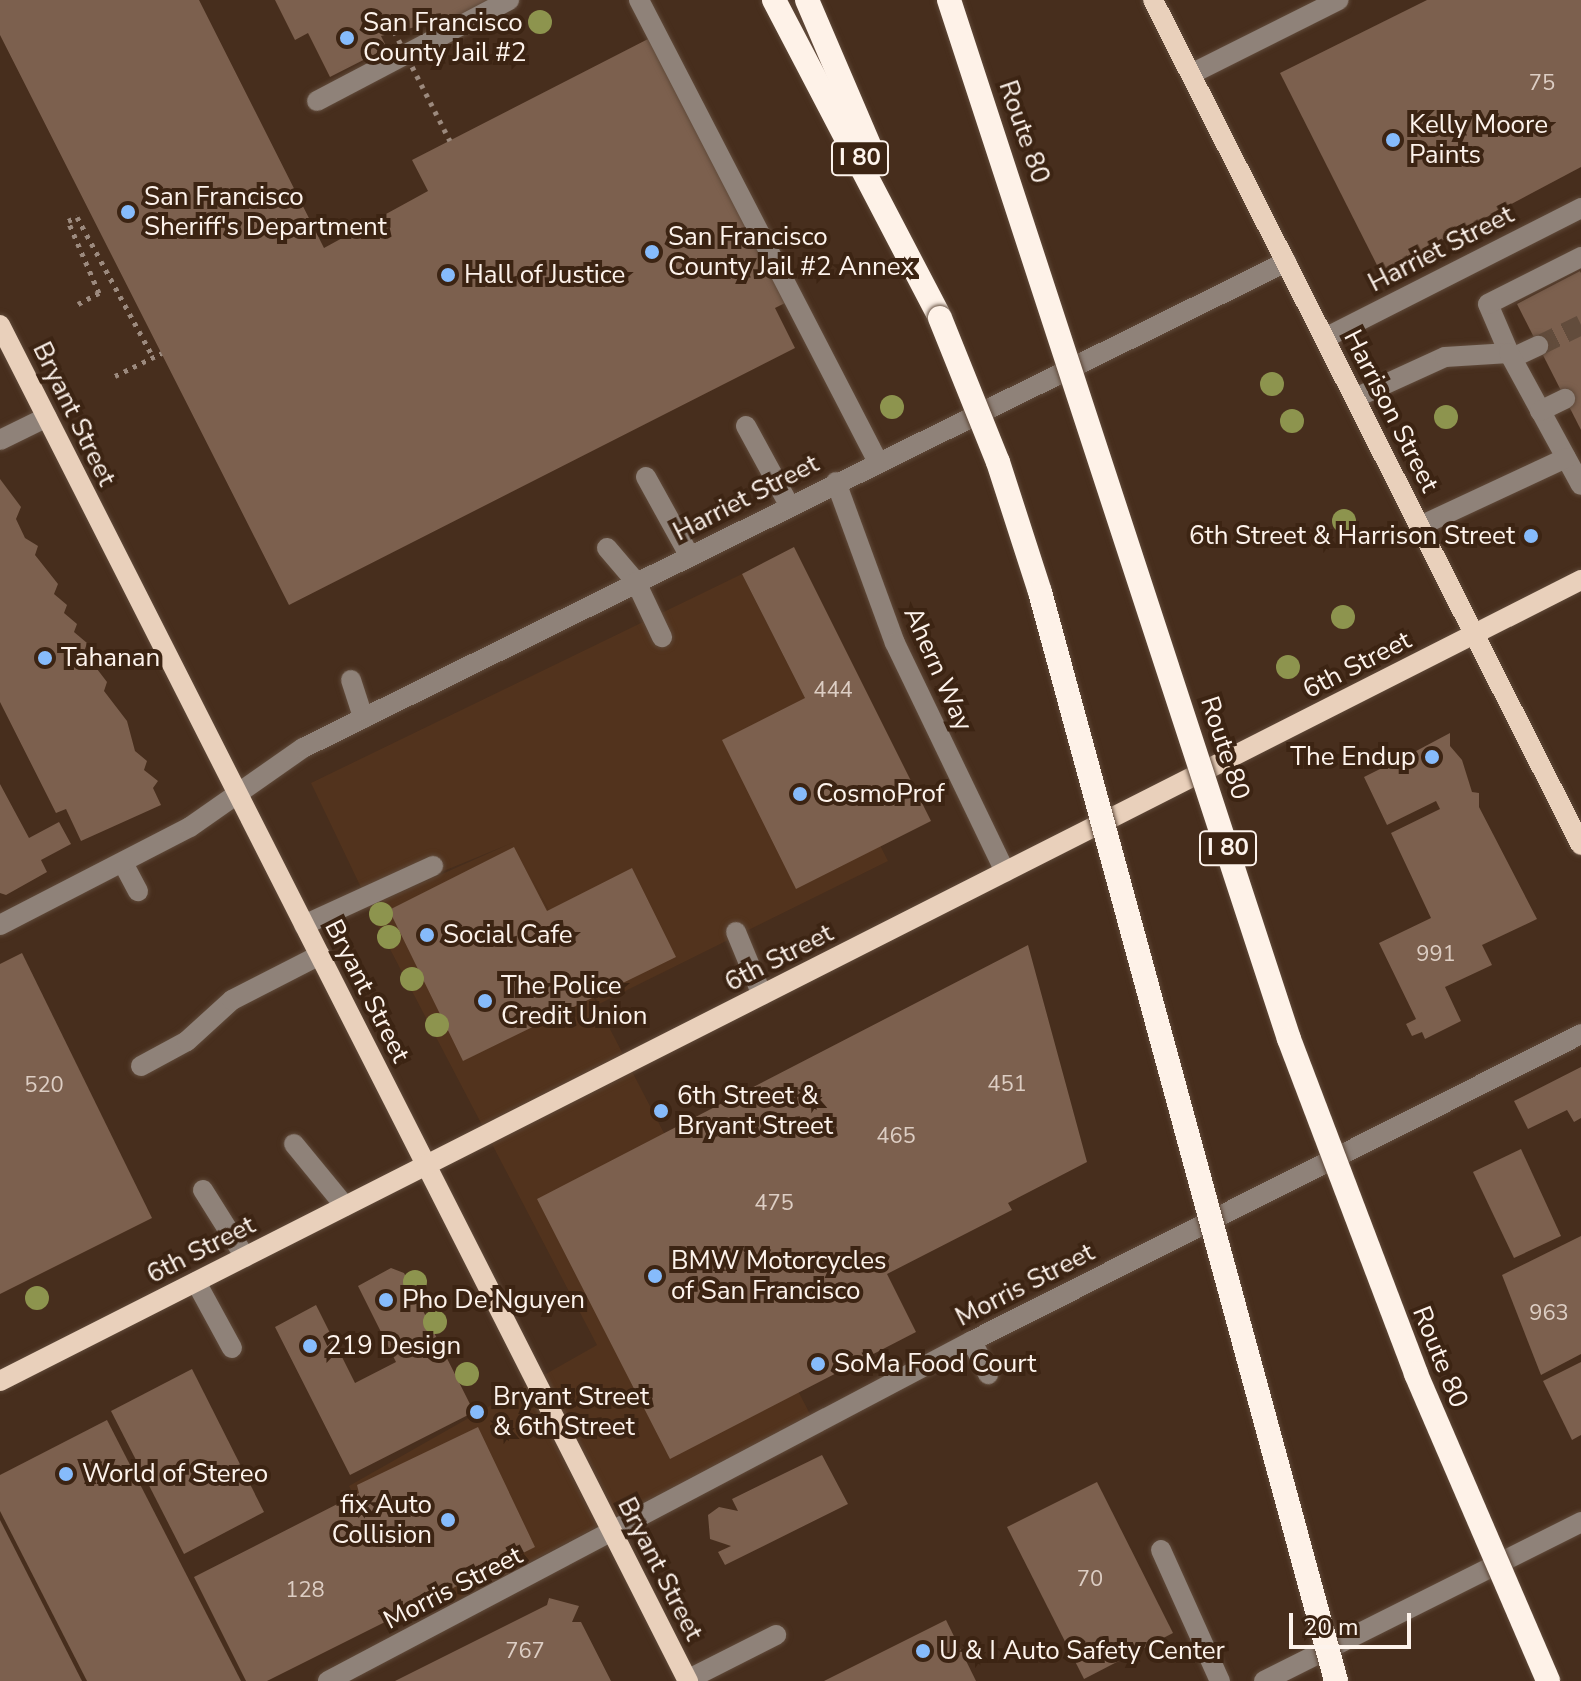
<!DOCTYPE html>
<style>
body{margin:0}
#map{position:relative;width:1581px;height:1681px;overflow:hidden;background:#472e1d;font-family:"Nunito Sans",sans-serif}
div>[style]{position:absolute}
.built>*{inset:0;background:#52331d}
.building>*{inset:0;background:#7c604e}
.minor-tunnel>*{height:20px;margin-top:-10px;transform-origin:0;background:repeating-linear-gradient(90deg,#624c3c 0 20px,transparent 0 30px)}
.path>*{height:5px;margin-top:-2.5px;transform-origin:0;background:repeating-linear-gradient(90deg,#9c8a7e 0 4px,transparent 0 10px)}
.roads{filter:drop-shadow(0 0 2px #604a3a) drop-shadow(0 0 2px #604a3a)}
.minor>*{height:20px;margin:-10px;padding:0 10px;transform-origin:10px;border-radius:10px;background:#8f8279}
.major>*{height:20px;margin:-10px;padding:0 10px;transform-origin:10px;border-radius:10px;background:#e9d0bb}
.highway>*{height:24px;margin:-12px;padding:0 12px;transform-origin:12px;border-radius:12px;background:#fef2e8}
.path-bridge>*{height:5px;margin-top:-2.5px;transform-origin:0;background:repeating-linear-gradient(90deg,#9c8a7e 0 4px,transparent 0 10px)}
.bridges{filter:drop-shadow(0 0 2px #604a3a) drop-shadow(0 0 2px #604a3a)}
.highway-bridge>*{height:24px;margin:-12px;padding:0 12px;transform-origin:12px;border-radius:12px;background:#fef2e8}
.trees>*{width:24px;height:24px;margin:-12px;border-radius:50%;background:#8d944e}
.dots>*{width:22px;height:22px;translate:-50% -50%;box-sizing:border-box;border:4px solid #3c2413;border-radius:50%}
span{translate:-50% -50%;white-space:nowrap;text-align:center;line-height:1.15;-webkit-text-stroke:8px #3c2413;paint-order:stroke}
.number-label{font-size:22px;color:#ddcec4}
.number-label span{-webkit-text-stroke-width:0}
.shield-label span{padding:2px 6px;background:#3c2413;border:2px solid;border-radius:6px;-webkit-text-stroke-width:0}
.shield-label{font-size:24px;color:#fdf3ec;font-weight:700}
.poi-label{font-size:26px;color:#fdf3ec}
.left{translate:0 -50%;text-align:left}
.right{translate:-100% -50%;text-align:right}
.street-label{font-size:26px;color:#fdf3ec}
.scale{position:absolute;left:1289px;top:1613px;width:122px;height:36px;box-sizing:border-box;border:4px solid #fdf3ec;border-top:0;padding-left:10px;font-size:24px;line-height:28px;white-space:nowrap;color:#fdf3ec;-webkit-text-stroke:6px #3c2413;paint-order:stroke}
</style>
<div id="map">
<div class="built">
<i style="clip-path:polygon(742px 574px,888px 861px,599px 1004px,532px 879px,811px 1416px,417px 1620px,349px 1486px,597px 1345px,368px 907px,514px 842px,368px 902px,311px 783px)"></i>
</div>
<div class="building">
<i style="clip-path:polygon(0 0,199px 0,324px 248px,428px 191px,412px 160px,650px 38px,787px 302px,775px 308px,795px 348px,289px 605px,0 35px)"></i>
<i style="clip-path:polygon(275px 0,491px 0,472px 12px,381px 36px,387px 48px,330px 77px,308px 33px,295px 40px)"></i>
<i style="clip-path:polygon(1427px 0,1581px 0,1581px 167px,1381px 273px,1280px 73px)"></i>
<i style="clip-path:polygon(1580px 271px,1581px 273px,1581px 430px,1517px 304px)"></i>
<i style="clip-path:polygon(0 479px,21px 507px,16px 519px,25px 538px,38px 546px,35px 555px,58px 584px,54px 594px,67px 605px,64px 613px,77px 624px,74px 632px,87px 643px,84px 652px,107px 682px,104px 691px,127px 721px,135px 751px,147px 761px,144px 770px,158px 781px,153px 788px,161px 805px,81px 841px,66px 809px,56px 813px,0 702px)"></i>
<i style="clip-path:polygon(794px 547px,931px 821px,796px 889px,722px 740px,805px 698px,742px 574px)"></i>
<i style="clip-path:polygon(1450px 733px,1450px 746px,1462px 760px,1472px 792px,1479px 793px,1479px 807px,1537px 919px,1482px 945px,1492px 965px,1445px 987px,1461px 1021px,1425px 1039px,1422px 1032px,1412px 1036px,1406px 1024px,1416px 1019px,1379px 943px,1431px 918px,1391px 833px,1440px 809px,1436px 801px,1387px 825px,1364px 777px,1388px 765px,1389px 758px,1403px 758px)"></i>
<i style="clip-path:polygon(0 784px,29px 838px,59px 822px,71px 844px,41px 860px,47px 872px,6px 895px,0 893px)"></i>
<i style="clip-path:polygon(514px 847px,547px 911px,632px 868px,676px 957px,463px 1061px,389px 910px)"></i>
<i style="clip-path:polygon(1028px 945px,1087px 1162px,1008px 1203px,1012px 1210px,887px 1274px,916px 1332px,670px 1459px,537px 1199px)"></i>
<i style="clip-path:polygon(22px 953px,152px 1218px,0 1294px,0 964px)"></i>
<i style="clip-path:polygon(1581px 1067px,1581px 1118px,1574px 1122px,1567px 1110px,1528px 1129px,1514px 1101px)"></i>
<i style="clip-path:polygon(1521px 1149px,1561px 1236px,1514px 1258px,1473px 1172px)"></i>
<i style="clip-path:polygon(1581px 1236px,1581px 1354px,1541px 1375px,1502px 1275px)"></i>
<i style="clip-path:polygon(391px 1268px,404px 1273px,474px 1412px,350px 1475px,275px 1327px,316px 1305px,355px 1383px,396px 1362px,358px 1286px)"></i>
<i style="clip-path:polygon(1581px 1362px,1581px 1435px,1572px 1440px,1543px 1381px)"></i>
<i style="clip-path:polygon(192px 1369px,264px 1512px,184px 1554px,111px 1411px)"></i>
<i style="clip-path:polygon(107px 1420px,241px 1681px,87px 1681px,0 1511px,0 1475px)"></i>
<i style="clip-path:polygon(478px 1427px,535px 1547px,267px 1681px,246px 1681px,194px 1577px,359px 1493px,357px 1485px)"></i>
<i style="clip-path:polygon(822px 1455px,848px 1504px,725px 1565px,718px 1552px,731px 1546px,710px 1539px,708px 1515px,719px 1507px,738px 1511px,732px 1499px)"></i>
<i style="clip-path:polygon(1097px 1482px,1173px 1633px,1084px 1679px,1007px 1527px)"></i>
<i style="clip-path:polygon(0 1520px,82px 1681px,0 1681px)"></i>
<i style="clip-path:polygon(549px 1598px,579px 1606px,572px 1622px,581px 1622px,611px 1681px,395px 1681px,547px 1605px)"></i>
<i style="clip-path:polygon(946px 1620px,976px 1681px,824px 1681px)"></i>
</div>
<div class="minor-tunnel">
<i style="left:1538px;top:346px;width:48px;rotate:-26deg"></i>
</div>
<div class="path">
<i style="left:78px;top:304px;width:24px;rotate:-28deg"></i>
<i style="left:99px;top:293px;width:78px;rotate:-113.3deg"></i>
<i style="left:68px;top:221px;width:10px;rotate:-24deg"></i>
<i style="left:77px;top:217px;width:159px;rotate:61.5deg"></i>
<i style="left:115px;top:376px;width:52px;rotate:-26.1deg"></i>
</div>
<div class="roads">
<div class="minor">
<i style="left:639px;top:0;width:520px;rotate:62.65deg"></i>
<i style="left:1191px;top:74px;width:165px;rotate:-26.6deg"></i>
<i style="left:317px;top:101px;width:217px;rotate:-27.7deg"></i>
<i style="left:1325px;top:338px;width:287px;rotate:-26.9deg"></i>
<i style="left:1509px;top:353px;width:53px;rotate:-113.2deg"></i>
<i style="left:1488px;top:304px;width:104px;rotate:-26.8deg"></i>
<i style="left:1512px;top:358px;width:29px;rotate:-25deg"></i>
<i style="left:1355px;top:398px;width:99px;rotate:-24.5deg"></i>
<i style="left:1445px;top:357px;width:64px;rotate:-3.6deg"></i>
<i style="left:1509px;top:353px;width:150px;rotate:61.4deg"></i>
<i style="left:1540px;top:411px;width:28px;rotate:-26deg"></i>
<i style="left:746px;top:426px;width:90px;rotate:61.4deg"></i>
<i style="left:0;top:440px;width:52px;rotate:-26.1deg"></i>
<i style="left:646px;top:477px;width:89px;rotate:61.1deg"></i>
<i style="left:836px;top:482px;width:171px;rotate:69.9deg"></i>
<i style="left:895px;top:643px;width:254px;rotate:64.3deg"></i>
<i style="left:1420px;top:526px;width:161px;rotate:-25deg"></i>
<i style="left:607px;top:548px;width:45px;rotate:49.5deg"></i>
<i style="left:636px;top:582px;width:61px;rotate:64.7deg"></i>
<i style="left:351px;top:680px;width:40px;rotate:72deg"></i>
<i style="left:123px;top:863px;width:32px;rotate:62deg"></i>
<i style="left:0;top:925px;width:214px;rotate:-27.3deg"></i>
<i style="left:190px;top:827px;width:138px;rotate:-35deg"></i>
<i style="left:303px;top:748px;width:1097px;rotate:-26.31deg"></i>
<i style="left:304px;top:925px;width:142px;rotate:-24.6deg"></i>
<i style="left:736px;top:932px;width:68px;rotate:67.6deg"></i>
<i style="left:141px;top:1066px;width:52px;rotate:-28.5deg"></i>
<i style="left:187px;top:1041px;width:61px;rotate:-42.3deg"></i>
<i style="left:232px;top:1000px;width:99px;rotate:-27.1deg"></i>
<i style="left:294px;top:1144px;width:80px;rotate:50.6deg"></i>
<i style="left:203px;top:1190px;width:79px;rotate:57.9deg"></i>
<i style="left:196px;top:1282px;width:75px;rotate:61.4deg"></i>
<i style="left:972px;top:1341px;width:37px;rotate:64deg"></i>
<i style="left:1161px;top:1550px;width:144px;rotate:65.8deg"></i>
<i style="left:687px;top:1680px;width:100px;rotate:-26.8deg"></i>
<i style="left:328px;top:1681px;width:728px;rotate:-27.83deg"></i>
<i style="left:972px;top:1341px;width:682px;rotate:-26.75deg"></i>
<i style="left:1264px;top:1681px;width:355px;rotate:-26.6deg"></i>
</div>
<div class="major">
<i style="left:1153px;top:0;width:947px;rotate:63.14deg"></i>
<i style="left:0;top:325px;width:1521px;rotate:63.1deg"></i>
<i style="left:0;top:1381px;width:1772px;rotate:-26.87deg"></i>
</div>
<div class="highway">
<i style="left:774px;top:0;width:359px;rotate:62.4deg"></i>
<i style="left:807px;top:0;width:162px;rotate:66.8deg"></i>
</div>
</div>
<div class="path-bridge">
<i style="left:394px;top:31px;width:123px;rotate:63deg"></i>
</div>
<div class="bridges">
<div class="highway-bridge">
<i style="left:949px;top:0;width:1093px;rotate:71.88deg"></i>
<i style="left:1289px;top:1039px;width:358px;rotate:69.2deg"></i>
<i style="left:1416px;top:1374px;width:334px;rotate:66.7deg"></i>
<i style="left:940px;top:318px;width:155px;rotate:68.1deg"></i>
<i style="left:998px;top:462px;width:137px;rotate:72.1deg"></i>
<i style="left:1040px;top:592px;width:1129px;rotate:74.79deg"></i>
</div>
</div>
<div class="trees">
<i style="left:540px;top:22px"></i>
<i style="left:1272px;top:384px"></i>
<i style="left:892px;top:407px"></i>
<i style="left:1446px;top:417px"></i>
<i style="left:1292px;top:421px"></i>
<i style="left:1344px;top:521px"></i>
<i style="left:1343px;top:617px"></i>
<i style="left:1288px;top:667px"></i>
<i style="left:381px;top:914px"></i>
<i style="left:389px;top:937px"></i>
<i style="left:412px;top:979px"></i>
<i style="left:437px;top:1025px"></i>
<i style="left:415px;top:1282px"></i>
<i style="left:37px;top:1298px"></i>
<i style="left:435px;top:1322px"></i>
<i style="left:467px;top:1374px"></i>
</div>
<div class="dots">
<i style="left:347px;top:38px;background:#86bbfb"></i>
<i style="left:1393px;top:140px;background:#86bbfb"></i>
<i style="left:128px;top:212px;background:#86bbfb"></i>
<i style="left:652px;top:252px;background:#86bbfb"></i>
<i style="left:448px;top:275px;background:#86bbfb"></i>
<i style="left:1531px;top:536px;background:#86bbfb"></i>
<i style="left:45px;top:658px;background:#86bbfb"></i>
<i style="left:1432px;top:757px;background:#86bbfb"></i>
<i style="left:800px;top:794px;background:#86bbfb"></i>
<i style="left:427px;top:935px;background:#86bbfb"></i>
<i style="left:485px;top:1001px;background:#86bbfb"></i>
<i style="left:661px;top:1111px;background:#86bbfb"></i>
<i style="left:655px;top:1276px;background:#86bbfb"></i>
<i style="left:386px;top:1300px;background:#86bbfb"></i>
<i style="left:310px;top:1346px;background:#86bbfb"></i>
<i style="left:818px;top:1364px;background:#86bbfb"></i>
<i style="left:477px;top:1412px;background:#86bbfb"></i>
<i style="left:66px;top:1474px;background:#86bbfb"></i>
<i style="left:448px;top:1520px;background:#86bbfb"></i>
<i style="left:923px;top:1651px;background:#86bbfb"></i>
</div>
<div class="number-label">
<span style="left:1542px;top:84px">75</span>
<span style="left:833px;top:691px">444</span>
<span style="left:1436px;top:955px">991</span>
<span style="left:1007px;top:1085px">451</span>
<span style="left:44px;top:1086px">520</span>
<span style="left:896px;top:1137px">465</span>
<span style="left:774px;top:1204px">475</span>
<span style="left:1549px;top:1314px">963</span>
<span style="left:1090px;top:1580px">70</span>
<span style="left:305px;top:1591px">128</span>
<span style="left:525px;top:1652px">767</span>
</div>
<div class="shield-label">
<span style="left:860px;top:158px">I 80</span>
<span style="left:1228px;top:848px">I 80</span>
</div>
<div class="poi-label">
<span class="left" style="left:363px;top:38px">San Francisco<br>County Jail #2</span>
<span class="left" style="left:1409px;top:140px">Kelly Moore<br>Paints</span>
<span class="left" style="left:144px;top:212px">San Francisco<br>Sheriff's Department</span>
<span class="left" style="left:668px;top:252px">San Francisco<br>County Jail #2 Annex</span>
<span class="left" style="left:464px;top:275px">Hall of Justice</span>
<span class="right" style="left:1515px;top:536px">6th Street &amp; Harrison Street</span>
<span class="left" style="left:61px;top:658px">Tahanan</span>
<span class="right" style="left:1416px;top:757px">The Endup</span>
<span class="left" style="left:816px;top:794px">CosmoProf</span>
<span class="left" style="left:443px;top:935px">Social Cafe</span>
<span class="left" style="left:501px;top:1001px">The Police<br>Credit Union</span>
<span class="left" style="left:677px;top:1111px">6th Street &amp;<br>Bryant Street</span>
<span class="left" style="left:671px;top:1276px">BMW Motorcycles<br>of San Francisco</span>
<span class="left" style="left:402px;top:1300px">Pho De Nguyen</span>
<span class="left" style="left:326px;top:1346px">219 Design</span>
<span class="left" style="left:834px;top:1364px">SoMa Food Court</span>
<span class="left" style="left:493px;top:1412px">Bryant Street<br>&amp; 6th Street</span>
<span class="left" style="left:82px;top:1474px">World of Stereo</span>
<span class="right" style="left:432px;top:1520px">fix Auto<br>Collision</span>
<span class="left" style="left:939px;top:1651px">U &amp; I Auto Safety Center</span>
</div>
<div class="street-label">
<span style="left:1024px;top:132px;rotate:71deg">Route 80</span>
<span style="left:1441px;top:249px;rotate:-27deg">Harriet Street</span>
<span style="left:1391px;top:411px;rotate:63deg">Harrison Street</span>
<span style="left:74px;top:414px;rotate:64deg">Bryant Street</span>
<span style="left:746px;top:498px;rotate:-27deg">Harriet Street</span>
<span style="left:1357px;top:665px;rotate:-27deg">6th Street</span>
<span style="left:938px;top:669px;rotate:66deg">Ahern Way</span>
<span style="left:1225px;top:748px;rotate:72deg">Route 80</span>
<span style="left:779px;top:958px;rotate:-27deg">6th Street</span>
<span style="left:367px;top:991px;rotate:63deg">Bryant Street</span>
<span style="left:201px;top:1250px;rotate:-27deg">6th Street</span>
<span style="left:1025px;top:1285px;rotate:-27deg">Morris Street</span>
<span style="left:1440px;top:1357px;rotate:68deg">Route 80</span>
<span style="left:660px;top:1569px;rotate:63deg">Bryant Street</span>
<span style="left:453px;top:1588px;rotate:-27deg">Morris Street</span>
</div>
<div class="scale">20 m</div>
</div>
